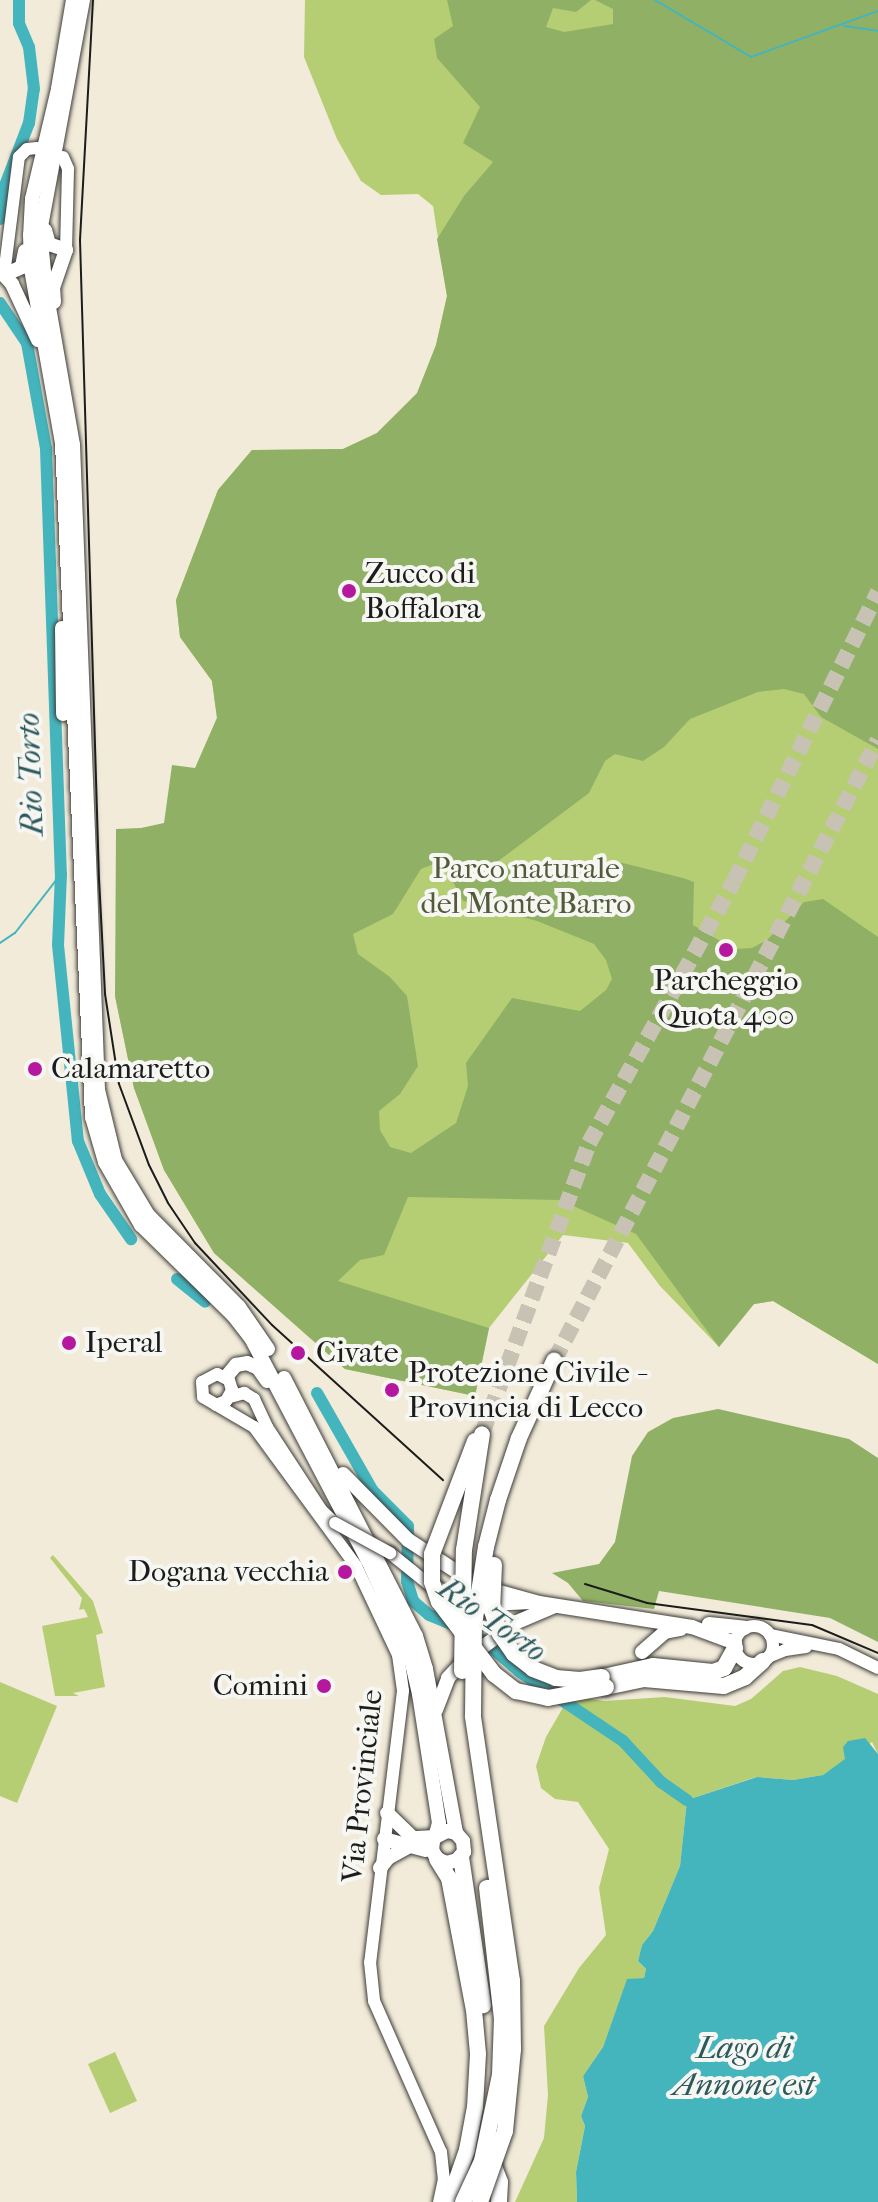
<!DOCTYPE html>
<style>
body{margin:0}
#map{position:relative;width:878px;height:2202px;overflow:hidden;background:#f2ebd9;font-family:"IM FELL French Canon",serif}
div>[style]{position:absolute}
.green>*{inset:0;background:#b6ce73}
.forest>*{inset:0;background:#90b165}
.water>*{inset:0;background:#45b5bd}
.stream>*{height:2px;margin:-1px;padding:0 1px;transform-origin:1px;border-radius:1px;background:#45b5bd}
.river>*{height:12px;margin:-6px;padding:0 6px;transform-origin:6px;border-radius:6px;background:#45b5bd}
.highway-tunnel>*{height:16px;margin-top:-8px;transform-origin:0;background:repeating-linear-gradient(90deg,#c7c2b3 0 16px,transparent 0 24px)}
.roads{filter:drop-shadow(0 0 2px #3c3b38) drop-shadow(0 0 2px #3c3b38)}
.secondary>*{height:12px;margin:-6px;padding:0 6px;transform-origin:6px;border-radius:6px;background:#fff}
.secondary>.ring{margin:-6px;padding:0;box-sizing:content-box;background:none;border:12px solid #fff;border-radius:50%}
.primary>*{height:14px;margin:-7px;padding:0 7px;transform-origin:7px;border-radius:7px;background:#fff}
.highway>*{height:16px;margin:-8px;padding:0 8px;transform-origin:8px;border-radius:8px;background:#fff}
.rail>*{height:2px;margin:-1px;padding:0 1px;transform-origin:1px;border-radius:1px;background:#1c1c1c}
.bridges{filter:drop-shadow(0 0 2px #3c3b38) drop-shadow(0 0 2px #3c3b38)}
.secondary-bridge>*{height:12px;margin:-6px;padding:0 6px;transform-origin:6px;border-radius:6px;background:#fff}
.highway-bridge>*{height:16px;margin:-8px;padding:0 8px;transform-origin:8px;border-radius:8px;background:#fff}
.dots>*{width:22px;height:22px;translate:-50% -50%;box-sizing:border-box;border:4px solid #f6f6f2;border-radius:50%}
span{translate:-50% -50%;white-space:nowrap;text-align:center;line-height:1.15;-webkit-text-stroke:8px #f6f6f2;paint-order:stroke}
.poi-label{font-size:30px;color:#1c1c1c}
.left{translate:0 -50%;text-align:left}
.right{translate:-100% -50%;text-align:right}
.park-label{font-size:30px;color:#525a3a}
.street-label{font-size:30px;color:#1c1c1c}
.water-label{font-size:32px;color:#2c595c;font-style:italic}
</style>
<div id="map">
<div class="green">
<i style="clip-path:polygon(305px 0,878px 0,878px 1364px,773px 1301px,754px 1304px,719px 1347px,660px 1286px,628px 1243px,563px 1235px,489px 1328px,475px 1396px,345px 1369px,214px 1253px,164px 1170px,134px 1088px,115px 996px,195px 769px,217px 718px,212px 681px,180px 637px,176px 600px,218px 490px,252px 450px,343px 449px,377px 433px,417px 394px,436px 345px,447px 296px,433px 206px,418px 194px,381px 195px,361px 181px,337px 139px,304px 57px)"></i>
<i style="clip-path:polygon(53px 1555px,93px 1601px,103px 1633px,96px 1635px,105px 1687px,73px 1693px,79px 1696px,55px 1696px,42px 1626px,88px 1617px,84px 1609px,79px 1610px,82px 1598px,50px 1558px)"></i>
<i style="clip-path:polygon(800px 1667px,837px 1676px,878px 1694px,878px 1754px,872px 1742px,823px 1775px,793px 1780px,756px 1777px,687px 1800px,680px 1866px,653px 1931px,642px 1945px,638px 1961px,646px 1969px,644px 1978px,627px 1980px,603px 2047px,583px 2076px,588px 2097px,581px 2116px,585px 2126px,576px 2172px,577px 2202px,515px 2202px,544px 2138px,548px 2095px,544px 2026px,579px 1968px,606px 1935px,599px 1888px,609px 1849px,578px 1802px,555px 1799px,541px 1788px,536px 1766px,546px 1737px,565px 1704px,579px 1697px,604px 1701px,665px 1697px,735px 1706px,751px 1699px,783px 1671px)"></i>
<i style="clip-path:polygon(0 1682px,57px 1706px,17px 1803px,0 1796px)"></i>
<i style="clip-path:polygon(115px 2052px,137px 2101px,110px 2113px,88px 2064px)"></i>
</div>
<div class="forest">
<i style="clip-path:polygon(evenodd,447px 0,591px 0,576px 12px,553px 8px,546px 27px,564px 32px,613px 24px,613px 9px,595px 0,878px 0,878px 749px,821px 717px,804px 694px,784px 689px,758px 692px,690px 719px,664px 747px,643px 761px,615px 754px,605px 761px,589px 793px,493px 865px,575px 874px,615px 861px,683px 878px,694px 882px,693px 925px,734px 949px,752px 948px,767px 940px,804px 902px,823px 899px,878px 937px,878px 1364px,773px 1301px,754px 1304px,719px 1347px,636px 1234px,560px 1200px,408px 1197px,384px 1255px,360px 1260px,338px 1281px,489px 1328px,475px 1396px,345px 1369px,214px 1253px,164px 1170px,134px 1088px,115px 996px,116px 829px,141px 828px,164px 823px,172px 765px,195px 768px,217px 718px,212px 681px,180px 637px,176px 600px,218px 490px,252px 450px,343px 449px,377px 433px,417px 393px,436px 345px,447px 296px,437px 239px,464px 196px,493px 162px,463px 143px,480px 107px,437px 58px,434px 39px,453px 26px,447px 0,442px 861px,463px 901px,537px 921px,594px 944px,606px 960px,612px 979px,606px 990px,580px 1011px,512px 998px,466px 1063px,468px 1086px,456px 1123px,411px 1153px,390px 1147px,380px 1130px,379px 1111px,400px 1094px,418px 1066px,407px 996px,390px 977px,358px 954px,353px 934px,393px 914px,421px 869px,442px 861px)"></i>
<i style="clip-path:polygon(718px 1409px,849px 1439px,878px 1458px,878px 1642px,830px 1618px,659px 1591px,654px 1609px,583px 1601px,568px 1583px,552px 1573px,599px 1564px,615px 1542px,632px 1456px,648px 1432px,673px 1418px)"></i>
</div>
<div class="water">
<i style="clip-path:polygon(865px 1738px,878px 1754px,878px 2202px,577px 2202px,576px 2172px,585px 2126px,581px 2116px,588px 2097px,583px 2076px,603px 2047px,627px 1979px,644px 1978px,646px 1969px,638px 1961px,642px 1945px,653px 1931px,680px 1866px,687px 1800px,757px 1777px,793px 1780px,823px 1775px,845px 1759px,843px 1747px,848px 1741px)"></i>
</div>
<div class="stream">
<i style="left:655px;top:0;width:112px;rotate:30.7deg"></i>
<i style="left:751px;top:57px;width:135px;rotate:-19.9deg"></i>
<i style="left:844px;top:26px;width:34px;rotate:8deg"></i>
<i style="left:0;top:943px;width:18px;rotate:-34deg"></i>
<i style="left:15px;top:933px;width:75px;rotate:-52.1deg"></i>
</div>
<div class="river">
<i style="left:0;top:219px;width:31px;rotate:-83deg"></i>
<i style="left:4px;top:188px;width:70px;rotate:-69deg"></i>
<i style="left:29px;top:123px;width:34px;rotate:-82deg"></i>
<i style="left:34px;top:89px;width:42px;rotate:-96.8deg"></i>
<i style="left:29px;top:47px;width:26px;rotate:-113deg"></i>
<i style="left:19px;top:23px;width:23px;rotate:-90deg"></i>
<i style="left:0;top:303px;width:48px;rotate:56deg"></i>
<i style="left:27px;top:343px;width:108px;rotate:79.8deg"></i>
<i style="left:46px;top:449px;width:425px;rotate:88deg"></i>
<i style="left:61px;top:874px;width:71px;rotate:92.4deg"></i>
<i style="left:58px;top:945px;width:197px;rotate:84.2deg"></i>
<i style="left:78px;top:1141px;width:57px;rotate:67.5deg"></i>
<i style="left:100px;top:1194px;width:55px;rotate:55.4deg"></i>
<i style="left:177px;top:1279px;width:36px;rotate:39deg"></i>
<i style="left:317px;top:1393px;width:113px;rotate:60.3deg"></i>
<i style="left:373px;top:1491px;width:49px;rotate:45deg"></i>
<i style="left:408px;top:1526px;width:55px;rotate:91deg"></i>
<i style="left:407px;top:1581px;width:21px;rotate:73deg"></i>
<i style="left:413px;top:1601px;width:21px;rotate:41deg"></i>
<i style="left:429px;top:1615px;width:29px;rotate:22deg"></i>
<i style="left:483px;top:1640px;width:49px;rotate:40.9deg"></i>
<i style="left:520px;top:1672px;width:124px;rotate:33.8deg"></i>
<i style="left:623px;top:1741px;width:56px;rotate:47.2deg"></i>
<i style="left:661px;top:1782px;width:32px;rotate:35deg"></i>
</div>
<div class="highway-tunnel">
<i style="left:554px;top:1361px;width:700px;rotate:-62.45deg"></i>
<i style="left:482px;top:1434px;width:310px;rotate:-69.8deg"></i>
<i style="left:589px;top:1143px;width:299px;rotate:-61deg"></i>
<i style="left:734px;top:881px;width:323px;rotate:-63.5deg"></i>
</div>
<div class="roads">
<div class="secondary">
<i style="left:63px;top:157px;width:13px;rotate:67deg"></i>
<i style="left:68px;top:169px;width:81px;rotate:91.4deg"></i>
<i style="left:0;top:275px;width:4px"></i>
<i style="left:4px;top:275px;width:119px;rotate:-82.8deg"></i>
<i style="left:19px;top:157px;width:11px;rotate:-45deg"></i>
<i style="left:27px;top:149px;width:10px;rotate:-6deg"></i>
<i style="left:230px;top:1397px;width:15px;rotate:-16deg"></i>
<i style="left:244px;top:1393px;width:12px;rotate:31deg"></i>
<i style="left:254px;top:1399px;width:31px;rotate:65deg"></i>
<i style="left:267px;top:1427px;width:100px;rotate:56.8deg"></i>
<i style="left:322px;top:1511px;width:18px;rotate:43deg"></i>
<i style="left:216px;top:1405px;width:11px;rotate:-22deg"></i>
<i style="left:226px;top:1401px;width:13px;rotate:-61deg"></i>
<i style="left:232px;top:1390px;width:10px;rotate:-107deg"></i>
<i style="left:229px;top:1380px;width:13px;rotate:-153deg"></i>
<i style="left:217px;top:1374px;width:17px;rotate:152deg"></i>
<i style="left:202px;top:1382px;width:15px;rotate:86deg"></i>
<i style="left:203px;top:1397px;width:59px;rotate:30.5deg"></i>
<i style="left:254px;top:1427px;width:172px;rotate:53.7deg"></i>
<i style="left:356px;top:1566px;width:98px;rotate:64.7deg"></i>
<i style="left:398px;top:1655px;width:36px;rotate:82deg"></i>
<i style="left:403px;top:1691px;width:273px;rotate:96.9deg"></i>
<i style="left:370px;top:1962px;width:39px;rotate:84deg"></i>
<i style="left:374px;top:2001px;width:165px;rotate:66.1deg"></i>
<i style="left:441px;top:2152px;width:27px;rotate:84deg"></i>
<i style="left:444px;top:2179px;width:24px;rotate:102deg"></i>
<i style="left:390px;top:1553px;width:48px;rotate:39deg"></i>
<i style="left:427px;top:1583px;width:48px;rotate:24.4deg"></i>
<i style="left:487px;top:1605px;width:45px;rotate:-2.5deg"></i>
<i class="ring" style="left:735px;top:1626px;width:26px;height:26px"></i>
<i style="left:770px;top:1635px;width:70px;rotate:11.5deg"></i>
<i style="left:839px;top:1649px;width:43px;rotate:26deg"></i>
<i style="left:768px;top:1657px;width:18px;rotate:-22deg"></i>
<i style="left:785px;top:1650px;width:21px;rotate:-8deg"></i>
</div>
<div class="primary">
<i style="left:73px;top:0;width:90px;rotate:99.6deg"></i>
<i style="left:58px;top:89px;width:113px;rotate:103.3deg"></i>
<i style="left:32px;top:199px;width:36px;rotate:93deg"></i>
<i style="left:30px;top:235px;width:34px;rotate:88deg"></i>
<i style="left:31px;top:269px;width:177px;rotate:79.9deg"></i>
<i style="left:62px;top:443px;width:675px;rotate:87.45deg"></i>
<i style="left:92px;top:1117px;width:47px;rotate:73.9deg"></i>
<i style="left:105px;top:1162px;width:73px;rotate:60.3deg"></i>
<i style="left:141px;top:1225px;width:129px;rotate:44.4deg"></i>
<i style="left:233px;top:1315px;width:29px;rotate:52deg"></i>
<i style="left:251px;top:1338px;width:259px;rotate:62.3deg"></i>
<i style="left:371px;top:1567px;width:96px;rotate:66.1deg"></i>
<i style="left:410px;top:1655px;width:40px;rotate:77deg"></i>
<i style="left:419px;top:1694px;width:131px;rotate:81.2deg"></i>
<i style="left:439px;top:1823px;width:15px;rotate:106deg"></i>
<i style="left:435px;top:1837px;width:4px;rotate:117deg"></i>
<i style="left:433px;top:1841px;width:9px;rotate:96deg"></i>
<i style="left:432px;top:1850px;width:10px;rotate:61deg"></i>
<i style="left:437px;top:1859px;width:11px;rotate:22deg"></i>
<i style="left:447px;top:1863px;width:10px;rotate:-17deg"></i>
<i style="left:457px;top:1860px;width:11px;rotate:-49deg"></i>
<i style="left:464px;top:1852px;width:11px;rotate:-95deg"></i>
<i style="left:463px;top:1841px;width:11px;rotate:-131deg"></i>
<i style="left:456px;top:1833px;width:9px;rotate:-167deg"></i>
<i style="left:447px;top:1831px;width:13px;rotate:153deg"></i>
<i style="left:435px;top:1837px;width:22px;rotate:177deg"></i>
<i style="left:413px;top:1838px;width:36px;rotate:-136deg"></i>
<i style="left:83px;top:0;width:236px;rotate:100.5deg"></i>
<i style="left:40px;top:232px;width:58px;rotate:84.1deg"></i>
<i style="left:46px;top:290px;width:157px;rotate:80.1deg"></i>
<i style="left:73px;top:445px;width:645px;rotate:87.78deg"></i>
<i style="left:98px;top:1090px;width:72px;rotate:76.3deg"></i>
<i style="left:115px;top:1160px;width:64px;rotate:59deg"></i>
<i style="left:148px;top:1215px;width:129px;rotate:45.3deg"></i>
<i style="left:239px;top:1307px;width:51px;rotate:55.4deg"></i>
<i style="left:45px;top:230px;width:15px;rotate:74deg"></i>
<i style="left:49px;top:244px;width:18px;rotate:19deg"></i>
<i style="left:66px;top:250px;width:39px;rotate:109deg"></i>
<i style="left:53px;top:287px;width:15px;rotate:86deg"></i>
<i style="left:25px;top:251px;width:16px;rotate:101deg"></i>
<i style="left:22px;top:267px;width:20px;rotate:156deg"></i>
<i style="left:4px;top:275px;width:12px;rotate:48deg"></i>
<i style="left:12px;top:284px;width:62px;rotate:65.1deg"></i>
<i style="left:62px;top:628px;width:86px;rotate:89.3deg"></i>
<i style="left:226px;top:1377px;width:16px;rotate:-50deg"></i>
<i style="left:236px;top:1365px;width:11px;rotate:-10deg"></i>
<i style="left:247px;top:1363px;width:12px;rotate:24deg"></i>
<i style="left:258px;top:1368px;width:16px;rotate:55deg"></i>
<i style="left:284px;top:1378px;width:290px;rotate:62.9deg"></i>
<i style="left:416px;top:1636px;width:34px;rotate:73deg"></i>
<i style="left:426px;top:1669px;width:167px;rotate:79.6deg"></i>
<i style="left:343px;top:1474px;width:93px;rotate:45.4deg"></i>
<i style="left:408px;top:1540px;width:64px;rotate:32.9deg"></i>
<i style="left:462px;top:1575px;width:38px;rotate:25deg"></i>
<i style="left:496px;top:1591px;width:45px;rotate:15.6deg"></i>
<i style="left:539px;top:1603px;width:155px;rotate:8.9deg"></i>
<i style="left:692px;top:1627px;width:46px;rotate:20.4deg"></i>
<i style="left:709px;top:1624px;width:36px;rotate:6deg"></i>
<i style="left:642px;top:1652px;width:30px;rotate:-41deg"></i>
<i style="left:665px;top:1632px;width:16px;rotate:-11deg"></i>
<i style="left:436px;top:1710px;width:34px;rotate:-69deg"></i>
<i style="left:448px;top:1678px;width:25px;rotate:-47deg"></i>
<i style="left:465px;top:1660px;width:64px;rotate:-36.2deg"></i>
<i style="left:517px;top:1622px;width:39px;rotate:-23deg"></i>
<i style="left:384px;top:1839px;width:43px;rotate:14.7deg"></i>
<i style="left:380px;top:1868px;width:13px;rotate:-51deg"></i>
<i style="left:388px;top:1858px;width:25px;rotate:-29deg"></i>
</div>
<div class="highway">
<i style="left:603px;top:1677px;width:51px;rotate:-12.4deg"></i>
<i style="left:653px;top:1666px;width:60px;rotate:5.7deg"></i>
<i style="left:713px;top:1672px;width:12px;rotate:-20deg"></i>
<i style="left:724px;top:1668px;width:23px;rotate:-61deg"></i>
<i style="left:606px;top:1687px;width:39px;rotate:-12deg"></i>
<i style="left:644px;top:1679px;width:80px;rotate:5deg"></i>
<i style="left:724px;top:1686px;width:23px;rotate:-23deg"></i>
<i style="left:745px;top:1677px;width:24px;rotate:-42deg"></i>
<i style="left:461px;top:1857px;width:150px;rotate:81.5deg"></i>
<i style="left:437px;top:1859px;width:22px;rotate:58deg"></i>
<i style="left:449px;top:1878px;width:134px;rotate:79.3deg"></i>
<i style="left:474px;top:2010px;width:44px;rotate:84.8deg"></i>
<i style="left:478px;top:2054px;width:53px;rotate:93.2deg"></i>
<i style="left:475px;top:2107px;width:44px;rotate:100.5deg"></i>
<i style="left:467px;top:2150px;width:55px;rotate:109.1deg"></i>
<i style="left:490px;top:2156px;width:28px;rotate:69deg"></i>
<i style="left:500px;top:2182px;width:20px;rotate:93deg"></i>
</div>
</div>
<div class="rail">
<i style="left:93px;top:0;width:240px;rotate:93.1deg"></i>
<i style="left:80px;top:240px;width:639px;rotate:88.3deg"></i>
<i style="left:99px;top:879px;width:115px;rotate:87deg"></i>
<i style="left:105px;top:994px;width:91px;rotate:81.2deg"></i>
<i style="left:119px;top:1084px;width:86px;rotate:69.7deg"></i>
<i style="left:149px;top:1165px;width:42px;rotate:63.4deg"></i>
<i style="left:168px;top:1203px;width:48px;rotate:56deg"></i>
<i style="left:195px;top:1243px;width:112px;rotate:46.8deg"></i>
<i style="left:272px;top:1325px;width:231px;rotate:42.2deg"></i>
<i style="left:585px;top:1584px;width:65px;rotate:17deg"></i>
<i style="left:647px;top:1603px;width:166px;rotate:7.6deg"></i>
<i style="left:812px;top:1625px;width:72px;rotate:23deg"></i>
</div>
<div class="bridges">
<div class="secondary-bridge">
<i style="left:335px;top:1523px;width:63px;rotate:28.6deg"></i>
</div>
<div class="highway-bridge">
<i style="left:475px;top:1441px;width:121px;rotate:110.8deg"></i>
<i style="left:432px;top:1554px;width:28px;rotate:90deg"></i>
<i style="left:432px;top:1582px;width:21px;rotate:71deg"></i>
<i style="left:439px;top:1602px;width:91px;rotate:52.6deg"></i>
<i style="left:494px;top:1674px;width:28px;rotate:38deg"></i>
<i style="left:516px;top:1691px;width:33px;rotate:12deg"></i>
<i style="left:548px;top:1698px;width:59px;rotate:-10.7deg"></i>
<i style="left:494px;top:1565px;width:46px;rotate:92.5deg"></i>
<i style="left:492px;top:1611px;width:24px;rotate:71deg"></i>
<i style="left:500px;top:1634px;width:24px;rotate:55deg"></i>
<i style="left:514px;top:1654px;width:24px;rotate:38deg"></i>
<i style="left:533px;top:1669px;width:25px;rotate:21deg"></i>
<i style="left:556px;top:1678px;width:24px;rotate:5deg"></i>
<i style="left:580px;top:1680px;width:22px;rotate:-8deg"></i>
<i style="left:462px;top:1671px;width:121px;rotate:-89.1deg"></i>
<i style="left:464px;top:1550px;width:117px;rotate:-81.2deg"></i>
<i style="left:463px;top:2202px;width:45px;rotate:-65.1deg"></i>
<i style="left:482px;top:2161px;width:88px;rotate:-78.2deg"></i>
<i style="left:500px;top:2075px;width:56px;rotate:-88deg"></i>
<i style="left:502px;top:2019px;width:132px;rotate:-96.5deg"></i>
<i style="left:480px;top:2202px;width:75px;rotate:-70.6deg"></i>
<i style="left:505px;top:2131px;width:82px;rotate:-84.4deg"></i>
<i style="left:513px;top:2049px;width:68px;rotate:-90.8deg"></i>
<i style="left:512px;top:1981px;width:268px;rotate:-98.4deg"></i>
<i style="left:473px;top:1716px;width:91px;rotate:-89.4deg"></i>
<i style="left:474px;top:1625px;width:79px;rotate:-81.3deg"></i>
<i style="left:486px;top:1547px;width:49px;rotate:-75.7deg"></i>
<i style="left:498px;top:1500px;width:65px;rotate:-71.3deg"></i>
<i style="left:519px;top:1438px;width:85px;rotate:-65.6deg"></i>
</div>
</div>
<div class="dots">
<i style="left:349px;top:591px;background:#b5179e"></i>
<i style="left:726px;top:950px;background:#b5179e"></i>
<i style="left:35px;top:1069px;background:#b5179e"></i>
<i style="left:69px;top:1343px;background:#b5179e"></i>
<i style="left:298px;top:1353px;background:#b5179e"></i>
<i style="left:392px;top:1390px;background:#b5179e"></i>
<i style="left:345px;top:1572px;background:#b5179e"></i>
<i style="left:324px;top:1686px;background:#b5179e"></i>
</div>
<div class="poi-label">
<span class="left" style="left:365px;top:591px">Zucco di<br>Boffalora</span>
<span style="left:726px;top:998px">Parcheggio<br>Quota 400</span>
<span class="left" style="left:51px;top:1069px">Calamaretto</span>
<span class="left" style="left:85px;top:1343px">Iperal</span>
<span class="left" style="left:316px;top:1353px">Civate</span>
<span class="left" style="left:408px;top:1390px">Protezione Civile -<br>Provincia di Lecco</span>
<span class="right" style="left:329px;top:1572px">Dogana vecchia</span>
<span class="right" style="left:308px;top:1686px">Comini</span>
</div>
<div class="park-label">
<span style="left:526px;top:886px">Parco naturale<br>del Monte Barro</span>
</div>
<div class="street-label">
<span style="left:363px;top:1786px;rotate:-84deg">Via Provinciale</span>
</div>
<div class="water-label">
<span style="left:31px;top:774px;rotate:-92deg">Rio Torto</span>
<span style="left:492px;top:1620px;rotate:35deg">Rio Torto</span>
<span style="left:744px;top:2067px">Lago di<br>Annone est</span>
</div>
</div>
